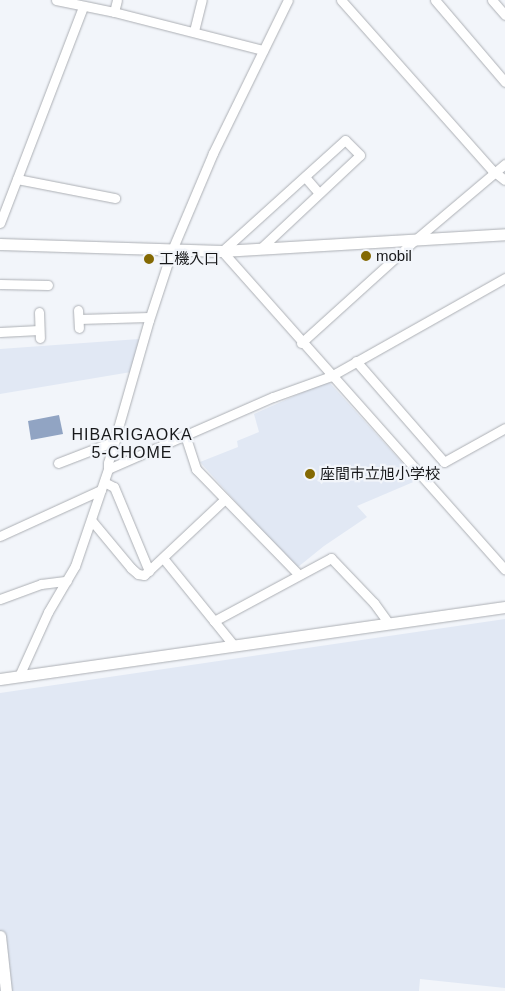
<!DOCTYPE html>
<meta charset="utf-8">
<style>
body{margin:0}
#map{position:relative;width:505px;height:991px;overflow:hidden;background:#f2f5fa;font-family:Helvetica,"Noto Sans JP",sans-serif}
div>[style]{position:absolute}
.built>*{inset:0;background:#e1e8f4}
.water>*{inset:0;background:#91a4c3}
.roads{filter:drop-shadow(0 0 1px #acafb4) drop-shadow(0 0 1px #acafb4)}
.minor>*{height:9px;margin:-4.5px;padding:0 4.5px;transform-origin:4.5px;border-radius:4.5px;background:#fff}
.tertiary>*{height:11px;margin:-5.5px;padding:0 5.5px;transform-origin:5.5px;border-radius:5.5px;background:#fff}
.dots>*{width:14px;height:14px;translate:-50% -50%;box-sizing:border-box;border:2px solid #f2f5fa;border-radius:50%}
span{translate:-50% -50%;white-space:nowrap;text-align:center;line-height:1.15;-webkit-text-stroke:4.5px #f2f5fa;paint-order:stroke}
.poi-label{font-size:15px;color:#18191b}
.left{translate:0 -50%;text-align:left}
.neighbourhood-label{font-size:16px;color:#18191b;letter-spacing:1px}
</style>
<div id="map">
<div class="built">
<i style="clip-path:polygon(139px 339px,131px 372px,0 394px,0 349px)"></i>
<i style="clip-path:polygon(328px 381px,418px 480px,357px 506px,367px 517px,324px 546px,298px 567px,294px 567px,200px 462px,238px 447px,237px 441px,259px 432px,254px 414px)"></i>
<i style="clip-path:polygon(505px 619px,505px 988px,420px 979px,419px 991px,0 991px,0 693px)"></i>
</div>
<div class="water">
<i style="clip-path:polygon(59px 415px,63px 434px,31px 440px,28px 421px)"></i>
</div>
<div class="roads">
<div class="minor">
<i style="left:56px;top:0;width:59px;rotate:11.7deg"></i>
<i style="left:114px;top:12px;width:154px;rotate:14.3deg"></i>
<i style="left:341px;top:0;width:227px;rotate:48.4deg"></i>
<i style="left:492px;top:170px;width:16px;rotate:38deg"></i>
<i style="left:435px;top:0;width:108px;rotate:49.5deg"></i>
<i style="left:492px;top:0;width:20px;rotate:49deg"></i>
<i style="left:114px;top:12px;width:12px;rotate:-76deg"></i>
<i style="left:194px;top:31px;width:32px;rotate:-76deg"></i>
<i style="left:305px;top:177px;width:21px;rotate:49deg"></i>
<i style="left:17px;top:179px;width:100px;rotate:11deg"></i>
<i style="left:0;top:223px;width:231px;rotate:-69deg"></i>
<i style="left:260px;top:249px;width:137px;rotate:-43.2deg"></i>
<i style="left:360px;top:155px;width:21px;rotate:-135deg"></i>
<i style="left:345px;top:140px;width:166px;rotate:137.9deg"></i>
<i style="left:222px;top:251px;width:426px;rotate:48.4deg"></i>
<i style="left:0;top:284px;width:48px;rotate:1.2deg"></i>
<i style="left:78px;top:310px;width:18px;rotate:87deg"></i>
<i style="left:39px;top:312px;width:26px;rotate:88deg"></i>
<i style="left:79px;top:319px;width:70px;rotate:-1.6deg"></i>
<i style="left:0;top:332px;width:39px;rotate:-3deg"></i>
<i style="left:301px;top:343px;width:154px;rotate:-42.1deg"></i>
<i style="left:415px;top:240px;width:118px;rotate:-40.2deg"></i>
<i style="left:356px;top:361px;width:134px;rotate:48.9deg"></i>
<i style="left:444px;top:462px;width:70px;rotate:-29.1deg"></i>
<i style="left:185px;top:435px;width:36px;rotate:72deg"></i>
<i style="left:196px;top:469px;width:146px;rotate:45.8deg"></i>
<i style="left:58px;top:463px;width:61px;rotate:-21.1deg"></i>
<i style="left:108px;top:469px;width:6px;rotate:-90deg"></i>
<i style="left:108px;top:463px;width:149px;rotate:-74deg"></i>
<i style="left:149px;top:320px;width:74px;rotate:-71.8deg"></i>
<i style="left:172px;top:250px;width:105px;rotate:-67.1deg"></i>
<i style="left:213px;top:153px;width:170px;rotate:-63.9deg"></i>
<i style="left:104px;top:482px;width:11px;rotate:27deg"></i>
<i style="left:114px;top:487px;width:91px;rotate:67.4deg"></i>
<i style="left:92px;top:521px;width:61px;rotate:50.3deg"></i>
<i style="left:131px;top:568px;width:9px;rotate:41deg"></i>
<i style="left:138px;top:574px;width:6px;rotate:9deg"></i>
<i style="left:144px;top:575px;width:111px;rotate:-43.2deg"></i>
<i style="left:0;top:536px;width:111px;rotate:-24.5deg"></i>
<i style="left:163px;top:558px;width:81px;rotate:51deg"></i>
<i style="left:214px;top:621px;width:133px;rotate:-28.3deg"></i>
<i style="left:331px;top:558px;width:62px;rotate:46.3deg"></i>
<i style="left:374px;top:603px;width:26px;rotate:54deg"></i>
<i style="left:0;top:599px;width:44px;rotate:-20.1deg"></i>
<i style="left:41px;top:584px;width:26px;rotate:-7deg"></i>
<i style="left:214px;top:621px;width:32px;rotate:51deg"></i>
<i style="left:19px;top:676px;width:70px;rotate:-65.6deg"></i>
<i style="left:48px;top:612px;width:53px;rotate:-59.6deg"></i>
<i style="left:75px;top:566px;width:102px;rotate:-71.2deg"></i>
<i style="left:108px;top:469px;width:180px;rotate:-23.6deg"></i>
<i style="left:273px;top:397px;width:62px;rotate:-19.9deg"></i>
<i style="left:331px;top:376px;width:200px;rotate:-29.4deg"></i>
</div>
<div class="tertiary">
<i style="left:0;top:244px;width:222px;rotate:1.8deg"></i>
<i style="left:222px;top:251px;width:284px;rotate:-3.4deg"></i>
<i style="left:0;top:679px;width:510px;rotate:-8.11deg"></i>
<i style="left:0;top:936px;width:55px;rotate:83.8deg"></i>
</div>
</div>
<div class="dots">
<i style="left:366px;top:256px;background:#846903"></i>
<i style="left:149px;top:259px;background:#846903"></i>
<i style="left:310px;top:474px;background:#846903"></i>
</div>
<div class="poi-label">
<span class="left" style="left:376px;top:256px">mobil</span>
<span class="left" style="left:159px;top:259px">工機入口</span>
<span class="left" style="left:320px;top:474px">座間市立旭小学校</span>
</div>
<div class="neighbourhood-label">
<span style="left:132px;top:444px">HIBARIGAOKA<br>5-CHOME</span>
</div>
</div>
